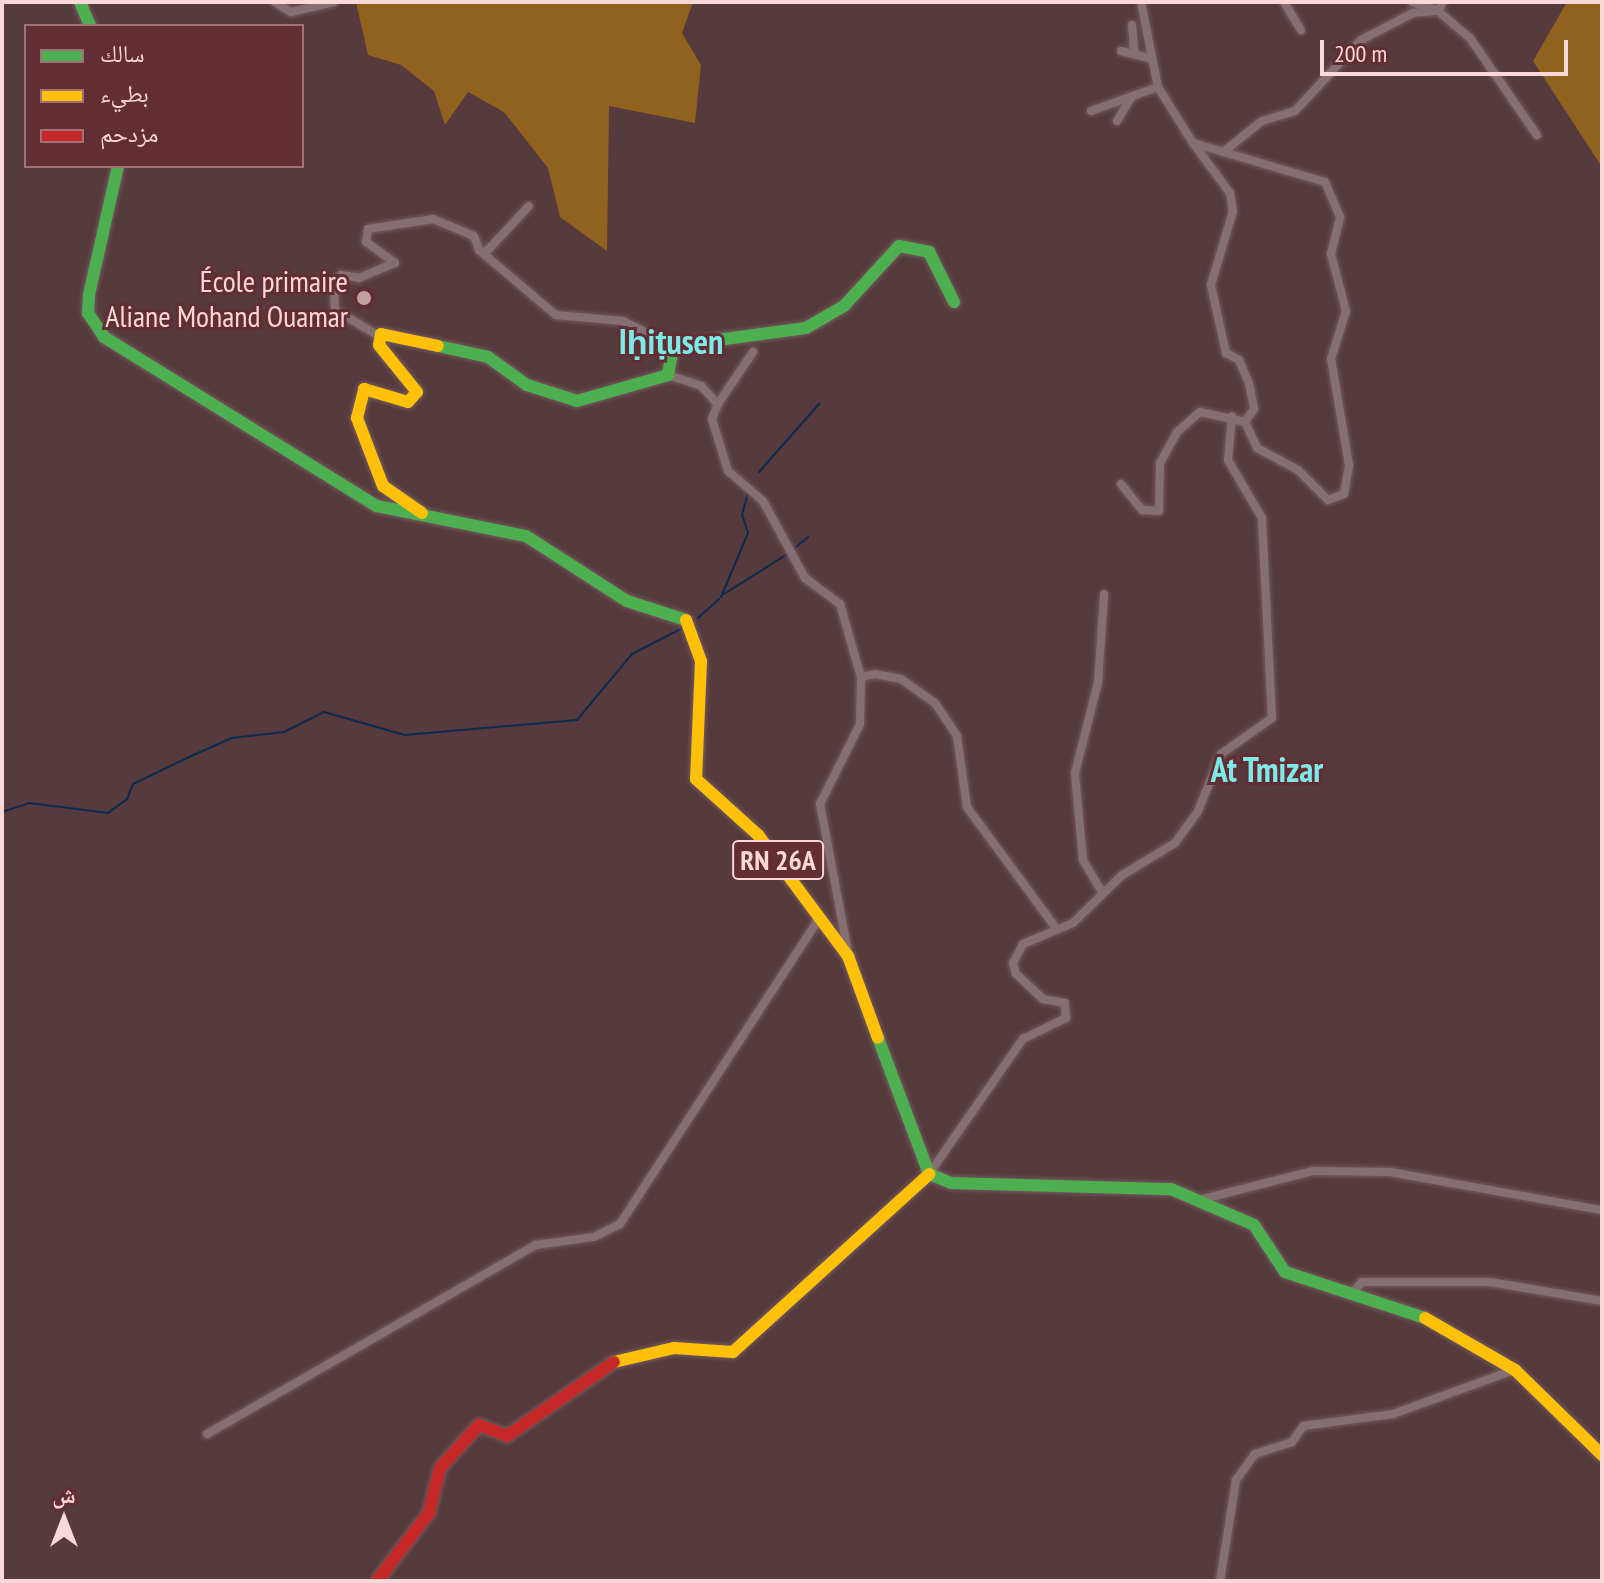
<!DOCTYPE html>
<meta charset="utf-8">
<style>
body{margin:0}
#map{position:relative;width:1604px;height:1583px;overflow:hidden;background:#563a3d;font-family:"PT Sans Narrow","Noto Naskh Arabic",sans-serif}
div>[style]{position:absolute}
.forest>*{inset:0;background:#90621d}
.stream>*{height:2px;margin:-1px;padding:0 1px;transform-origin:1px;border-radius:1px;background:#0c2b4f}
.roads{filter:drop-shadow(0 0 2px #73595c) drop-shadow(0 0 2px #73595c)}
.street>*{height:8px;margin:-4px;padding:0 4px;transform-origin:4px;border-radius:4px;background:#866f72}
.fast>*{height:12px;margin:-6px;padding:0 6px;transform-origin:6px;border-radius:6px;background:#4caf50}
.slow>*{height:12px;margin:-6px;padding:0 6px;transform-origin:6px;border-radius:6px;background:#ffc107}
.jam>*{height:12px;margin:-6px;padding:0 6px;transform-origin:6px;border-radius:6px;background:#c62828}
.dots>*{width:22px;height:22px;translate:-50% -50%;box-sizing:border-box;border:4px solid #632d34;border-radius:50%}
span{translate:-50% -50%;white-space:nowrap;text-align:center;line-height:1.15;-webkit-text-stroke:6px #632d34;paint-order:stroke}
.shield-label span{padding:2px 6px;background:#632d34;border:2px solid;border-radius:6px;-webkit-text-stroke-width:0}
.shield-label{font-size:28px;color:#fad7d9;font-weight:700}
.poi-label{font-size:30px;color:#fad7d9}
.right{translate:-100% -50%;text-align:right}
.quarter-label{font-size:34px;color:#7eeae8;font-weight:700}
.frame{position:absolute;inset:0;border:4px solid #fad7d9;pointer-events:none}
.legend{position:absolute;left:24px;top:24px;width:280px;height:144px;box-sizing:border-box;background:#632d34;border:2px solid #9f7176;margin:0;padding:10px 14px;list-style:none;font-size:24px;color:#fad7d9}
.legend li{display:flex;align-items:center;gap:16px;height:40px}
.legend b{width:40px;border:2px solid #9f7176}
.north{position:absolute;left:24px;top:1479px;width:80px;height:80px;-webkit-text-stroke:6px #632d34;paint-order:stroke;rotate:0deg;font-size:22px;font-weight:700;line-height:32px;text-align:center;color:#fad7d9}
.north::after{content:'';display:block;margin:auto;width:28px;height:36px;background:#fad7d9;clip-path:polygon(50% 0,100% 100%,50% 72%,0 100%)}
.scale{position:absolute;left:1320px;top:40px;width:248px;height:36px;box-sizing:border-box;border:4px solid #fad7d9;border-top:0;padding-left:10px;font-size:24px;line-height:28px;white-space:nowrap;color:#fad7d9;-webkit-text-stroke:6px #632d34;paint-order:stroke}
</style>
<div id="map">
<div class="forest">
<i style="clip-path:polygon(356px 2px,693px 2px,682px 33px,701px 65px,695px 123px,609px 106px,607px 251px,560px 217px,548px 168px,504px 112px,468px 92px,445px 125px,434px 91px,401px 65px,368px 55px)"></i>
<i style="clip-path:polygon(1567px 2px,1602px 2px,1602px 167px,1533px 61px)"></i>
</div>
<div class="stream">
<i style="left:759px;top:472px;width:91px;rotate:-48.6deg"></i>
<i style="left:796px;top:547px;width:16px;rotate:-40deg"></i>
<i style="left:724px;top:594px;width:77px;rotate:-32.2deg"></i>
<i style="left:721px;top:597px;width:69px;rotate:-67.1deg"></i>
<i style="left:748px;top:533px;width:19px;rotate:-108deg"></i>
<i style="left:742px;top:515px;width:24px;rotate:-75deg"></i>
<i style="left:698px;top:618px;width:28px;rotate:-42deg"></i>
<i style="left:2px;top:812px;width:28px;rotate:-18deg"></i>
<i style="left:29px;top:803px;width:80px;rotate:7.2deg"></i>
<i style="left:108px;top:813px;width:24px;rotate:-36deg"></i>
<i style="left:127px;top:799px;width:16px;rotate:-68deg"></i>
<i style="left:133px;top:784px;width:62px;rotate:-25.7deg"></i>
<i style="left:189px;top:757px;width:47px;rotate:-23.8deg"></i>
<i style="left:232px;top:738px;width:52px;rotate:-6.6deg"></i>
<i style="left:284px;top:732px;width:45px;rotate:-26.6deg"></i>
<i style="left:324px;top:712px;width:84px;rotate:15.9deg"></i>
<i style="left:405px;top:735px;width:173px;rotate:-5deg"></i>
<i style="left:577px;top:720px;width:86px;rotate:-50.2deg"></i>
<i style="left:632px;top:654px;width:59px;rotate:-27deg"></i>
</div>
<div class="roads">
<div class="street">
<i style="left:275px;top:2px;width:19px;rotate:32deg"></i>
<i style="left:291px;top:12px;width:44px;rotate:-13.1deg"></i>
<i style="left:1284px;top:2px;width:33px;rotate:59deg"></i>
<i style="left:1412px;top:2px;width:28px;rotate:19deg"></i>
<i style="left:1438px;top:11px;width:42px;rotate:40.2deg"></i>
<i style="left:1470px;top:38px;width:118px;rotate:55.4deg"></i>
<i style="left:1132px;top:25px;width:24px;rotate:85deg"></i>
<i style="left:1121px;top:51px;width:30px;rotate:14deg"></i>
<i style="left:1091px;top:111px;width:71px;rotate:-19.7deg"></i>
<i style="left:1117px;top:121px;width:29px;rotate:-59deg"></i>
<i style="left:1193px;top:143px;width:62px;rotate:53.5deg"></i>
<i style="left:1230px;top:193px;width:18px;rotate:81deg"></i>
<i style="left:1233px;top:211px;width:77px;rotate:106.6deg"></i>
<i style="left:1211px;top:285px;width:70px;rotate:77.6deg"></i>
<i style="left:1226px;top:353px;width:15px;rotate:28deg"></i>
<i style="left:1239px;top:360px;width:25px;rotate:67deg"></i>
<i style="left:1249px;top:383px;width:26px;rotate:79deg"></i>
<i style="left:1254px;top:409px;width:16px;rotate:125deg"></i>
<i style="left:1223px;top:152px;width:50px;rotate:-38.5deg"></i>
<i style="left:1262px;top:121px;width:34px;rotate:-17deg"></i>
<i style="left:1295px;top:111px;width:97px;rotate:-47.1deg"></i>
<i style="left:1361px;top:40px;width:59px;rotate:-27.4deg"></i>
<i style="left:1413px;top:13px;width:25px;rotate:-5deg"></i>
<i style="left:1438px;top:11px;width:10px;rotate:-61deg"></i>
<i style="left:485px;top:253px;width:64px;rotate:-46.9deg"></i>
<i style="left:379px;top:336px;width:51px;rotate:-149.4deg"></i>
<i style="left:335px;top:310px;width:22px;rotate:-93deg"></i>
<i style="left:334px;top:288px;width:15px;rotate:-62deg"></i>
<i style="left:341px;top:275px;width:18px;rotate:9deg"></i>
<i style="left:359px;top:278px;width:39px;rotate:-23deg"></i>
<i style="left:395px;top:263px;width:36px;rotate:-144deg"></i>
<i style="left:366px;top:242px;width:13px;rotate:-81deg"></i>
<i style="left:368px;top:229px;width:66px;rotate:-8.7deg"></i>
<i style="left:433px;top:219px;width:44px;rotate:22.5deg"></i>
<i style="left:474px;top:236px;width:15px;rotate:70deg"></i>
<i style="left:479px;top:250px;width:101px;rotate:40.2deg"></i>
<i style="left:556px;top:315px;width:67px;rotate:5.1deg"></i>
<i style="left:623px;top:321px;width:56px;rotate:26.6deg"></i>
<i style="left:668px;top:375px;width:35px;rotate:18deg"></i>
<i style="left:701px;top:386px;width:25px;rotate:47deg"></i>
<i style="left:718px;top:404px;width:16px;rotate:112deg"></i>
<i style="left:712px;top:419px;width:54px;rotate:72.9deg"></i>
<i style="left:728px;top:471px;width:46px;rotate:40.6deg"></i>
<i style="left:763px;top:501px;width:88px;rotate:61.4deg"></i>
<i style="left:805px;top:578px;width:44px;rotate:36.6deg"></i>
<i style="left:840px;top:604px;width:76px;rotate:74deg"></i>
<i style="left:718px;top:404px;width:63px;rotate:-56.1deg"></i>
<i style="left:1121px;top:484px;width:33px;rotate:51deg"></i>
<i style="left:1142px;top:510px;width:17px;rotate:3deg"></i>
<i style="left:1159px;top:511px;width:48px;rotate:-88.8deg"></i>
<i style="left:1160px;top:463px;width:35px;rotate:-61deg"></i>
<i style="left:1177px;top:432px;width:30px;rotate:-41deg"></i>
<i style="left:1200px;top:412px;width:46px;rotate:12.5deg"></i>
<i style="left:1245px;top:422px;width:29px;rotate:65deg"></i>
<i style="left:1257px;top:448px;width:47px;rotate:28.2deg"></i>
<i style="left:1298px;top:470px;width:42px;rotate:45deg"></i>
<i style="left:1328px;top:500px;width:17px;rotate:-21deg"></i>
<i style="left:1344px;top:494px;width:29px;rotate:-80deg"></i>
<i style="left:1349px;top:465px;width:108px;rotate:-99.6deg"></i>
<i style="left:1331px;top:359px;width:50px;rotate:-72.6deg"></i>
<i style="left:1346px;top:311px;width:59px;rotate:-104.7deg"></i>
<i style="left:1331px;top:254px;width:38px;rotate:-76deg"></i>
<i style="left:1340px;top:217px;width:38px;rotate:-113deg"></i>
<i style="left:1325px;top:182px;width:138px;rotate:-163.5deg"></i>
<i style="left:1193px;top:143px;width:66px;rotate:-122deg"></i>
<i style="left:1158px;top:87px;width:87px;rotate:-101.3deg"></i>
<i style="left:1102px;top:892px;width:37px;rotate:-121deg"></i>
<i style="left:1083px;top:860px;width:87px;rotate:-95.3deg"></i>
<i style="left:1075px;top:773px;width:93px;rotate:-75.7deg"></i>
<i style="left:1098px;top:683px;width:89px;rotate:-86.1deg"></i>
<i style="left:848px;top:952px;width:151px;rotate:-100.7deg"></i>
<i style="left:820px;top:804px;width:89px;rotate:-63.4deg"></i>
<i style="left:860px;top:724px;width:47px;rotate:-88.8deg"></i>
<i style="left:861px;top:677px;width:14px;rotate:-12deg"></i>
<i style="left:875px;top:674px;width:26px;rotate:11deg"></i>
<i style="left:901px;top:679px;width:42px;rotate:35.2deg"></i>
<i style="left:935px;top:703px;width:40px;rotate:56deg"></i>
<i style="left:957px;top:736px;width:72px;rotate:82deg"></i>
<i style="left:967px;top:807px;width:150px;rotate:53.7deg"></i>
<i style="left:929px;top:1174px;width:165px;rotate:-55.2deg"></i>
<i style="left:1023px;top:1039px;width:48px;rotate:-26deg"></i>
<i style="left:1066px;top:1018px;width:15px;rotate:-94deg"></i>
<i style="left:1065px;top:1003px;width:22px;rotate:-170deg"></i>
<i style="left:1043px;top:999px;width:37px;rotate:-137deg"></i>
<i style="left:1016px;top:974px;width:11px;rotate:-105deg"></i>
<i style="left:1013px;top:963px;width:21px;rotate:-62deg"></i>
<i style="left:1023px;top:944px;width:54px;rotate:-22.8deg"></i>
<i style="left:1073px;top:923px;width:67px;rotate:-44.4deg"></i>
<i style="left:1121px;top:876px;width:63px;rotate:-31.4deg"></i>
<i style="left:1175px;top:843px;width:39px;rotate:-54deg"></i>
<i style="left:1198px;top:811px;width:61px;rotate:-68deg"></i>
<i style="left:1221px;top:754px;width:62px;rotate:-35.2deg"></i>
<i style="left:1272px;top:718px;width:200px;rotate:-92.9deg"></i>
<i style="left:1262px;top:518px;width:67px;rotate:-120.4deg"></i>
<i style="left:1228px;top:460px;width:44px;rotate:-84.8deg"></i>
<i style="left:1203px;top:1199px;width:114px;rotate:-14.3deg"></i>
<i style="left:1313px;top:1171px;width:77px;rotate:0.7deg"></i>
<i style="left:1390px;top:1172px;width:215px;rotate:10.2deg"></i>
<i style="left:1354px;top:1291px;width:12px;rotate:-48deg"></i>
<i style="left:1362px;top:1282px;width:128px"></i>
<i style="left:1490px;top:1282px;width:114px;rotate:9.6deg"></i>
<i style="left:207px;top:1434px;width:379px;rotate:-29.9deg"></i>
<i style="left:536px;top:1245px;width:59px;rotate:-7.9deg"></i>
<i style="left:594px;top:1237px;width:29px;rotate:-27deg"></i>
<i style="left:620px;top:1224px;width:366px;rotate:-56.9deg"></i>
<i style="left:1220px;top:1581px;width:102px;rotate:-81deg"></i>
<i style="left:1236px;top:1480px;width:32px;rotate:-54deg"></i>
<i style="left:1255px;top:1454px;width:39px;rotate:-18deg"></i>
<i style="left:1292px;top:1442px;width:19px;rotate:-55deg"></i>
<i style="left:1303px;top:1426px;width:91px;rotate:-7.6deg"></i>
<i style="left:1393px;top:1414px;width:129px;rotate:-20deg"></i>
</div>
<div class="fast">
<i style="left:80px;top:2px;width:26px;rotate:67deg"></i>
<i style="left:118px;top:166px;width:132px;rotate:102.7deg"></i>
<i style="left:89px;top:295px;width:18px;rotate:93deg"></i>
<i style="left:88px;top:313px;width:29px;rotate:56deg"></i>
<i style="left:104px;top:337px;width:321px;rotate:31.8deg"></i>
<i style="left:377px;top:506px;width:152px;rotate:11.4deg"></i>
<i style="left:526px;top:536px;width:120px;rotate:32.8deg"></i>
<i style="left:627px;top:601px;width:62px;rotate:17.9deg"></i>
<i style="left:438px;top:346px;width:51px;rotate:12.4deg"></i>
<i style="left:488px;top:357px;width:48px;rotate:35.7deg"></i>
<i style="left:527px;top:385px;width:52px;rotate:17.7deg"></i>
<i style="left:577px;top:401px;width:95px;rotate:-15.9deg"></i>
<i style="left:668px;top:375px;width:29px;rotate:-80deg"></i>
<i style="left:673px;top:346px;width:134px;rotate:-7.7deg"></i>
<i style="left:806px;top:328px;width:44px;rotate:-30.1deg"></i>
<i style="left:844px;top:306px;width:81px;rotate:-47.5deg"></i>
<i style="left:899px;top:246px;width:31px;rotate:11deg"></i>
<i style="left:929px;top:252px;width:56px;rotate:63.4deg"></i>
<i style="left:878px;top:1038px;width:145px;rotate:69.4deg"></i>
<i style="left:929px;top:1174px;width:24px;rotate:22deg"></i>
<i style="left:951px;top:1183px;width:220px;rotate:1.6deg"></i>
<i style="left:1171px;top:1189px;width:90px;rotate:23.4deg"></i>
<i style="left:1254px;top:1225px;width:56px;rotate:56.6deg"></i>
<i style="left:1285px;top:1272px;width:147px;rotate:18.2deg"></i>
</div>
<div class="slow">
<i style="left:422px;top:513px;width:47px;rotate:-145.3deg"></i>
<i style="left:383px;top:486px;width:73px;rotate:-110.9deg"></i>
<i style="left:357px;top:418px;width:30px;rotate:-76deg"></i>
<i style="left:364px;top:389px;width:46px;rotate:16.5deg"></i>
<i style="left:408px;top:402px;width:13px;rotate:-48deg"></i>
<i style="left:417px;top:392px;width:60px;rotate:-129deg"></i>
<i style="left:379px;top:345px;width:11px;rotate:-80deg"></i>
<i style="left:381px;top:334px;width:58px;rotate:11.9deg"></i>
<i style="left:686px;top:620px;width:44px;rotate:69.9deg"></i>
<i style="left:701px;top:661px;width:118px;rotate:92.4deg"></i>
<i style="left:696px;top:779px;width:84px;rotate:42.1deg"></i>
<i style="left:758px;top:835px;width:151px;rotate:53.4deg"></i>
<i style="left:848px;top:956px;width:87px;rotate:69.9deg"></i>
<i style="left:1425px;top:1318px;width:104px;rotate:30deg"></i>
<i style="left:1515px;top:1370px;width:122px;rotate:44.3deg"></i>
<i style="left:614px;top:1362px;width:62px;rotate:-13.1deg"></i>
<i style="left:674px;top:1348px;width:59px;rotate:3.9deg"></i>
<i style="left:733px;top:1352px;width:265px;rotate:-42.2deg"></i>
</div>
<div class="jam">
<i style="left:377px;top:1581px;width:86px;rotate:-52.6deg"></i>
<i style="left:429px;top:1513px;width:46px;rotate:-76.3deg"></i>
<i style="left:440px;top:1468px;width:58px;rotate:-47.8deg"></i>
<i style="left:479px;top:1425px;width:30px;rotate:21deg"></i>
<i style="left:507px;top:1436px;width:130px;rotate:-34.7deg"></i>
</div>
</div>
<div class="dots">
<i style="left:364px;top:298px;background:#c1a0a2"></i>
</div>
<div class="shield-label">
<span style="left:778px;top:860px">RN 26A</span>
</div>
<div class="poi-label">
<span class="right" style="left:348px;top:298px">École primaire<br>Aliane Mohand Ouamar</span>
</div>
<div class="quarter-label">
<span style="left:671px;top:342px">Iḥiṭusen</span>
<span style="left:1267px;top:770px">At Tmizar</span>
</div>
<div class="frame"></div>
<ul class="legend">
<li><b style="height:10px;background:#4caf50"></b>سالك</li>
<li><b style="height:10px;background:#ffc107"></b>بطيء</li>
<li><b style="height:10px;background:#c62828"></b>مزدحم</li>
</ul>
<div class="north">ش</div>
<div class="scale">200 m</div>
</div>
